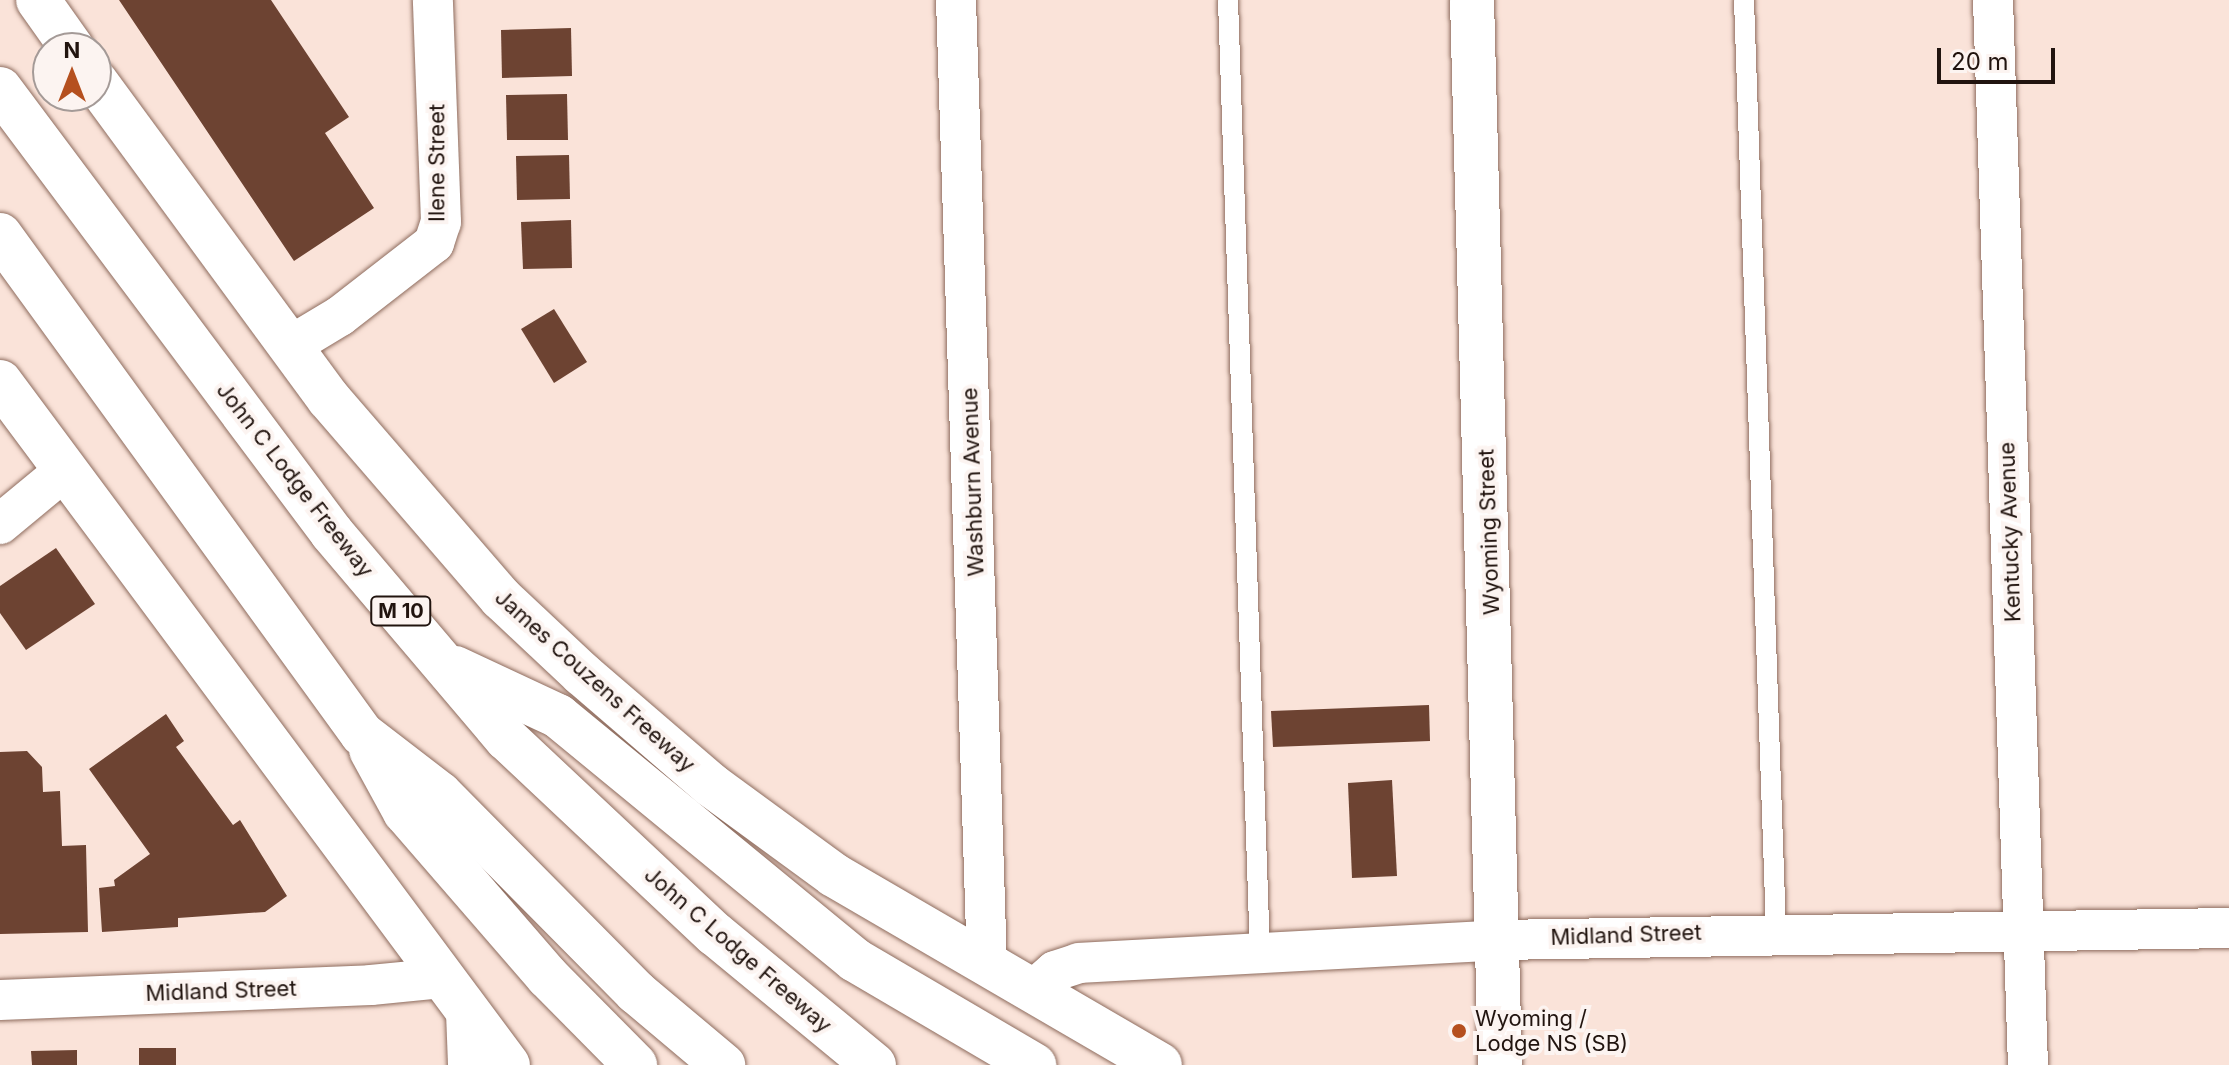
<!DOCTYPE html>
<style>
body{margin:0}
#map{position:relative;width:2229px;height:1065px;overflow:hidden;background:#fae3d9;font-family:Inter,sans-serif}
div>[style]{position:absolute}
.building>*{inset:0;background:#6d4332}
.roads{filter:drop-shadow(0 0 2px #8e6c5e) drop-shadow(0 0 2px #8e6c5e)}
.service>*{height:20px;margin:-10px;padding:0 10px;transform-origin:10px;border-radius:10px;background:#fff}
.minor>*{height:40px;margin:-20px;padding:0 20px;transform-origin:20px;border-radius:20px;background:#fff}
.tertiary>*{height:44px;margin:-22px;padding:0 22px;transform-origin:22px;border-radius:22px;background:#fff}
.secondary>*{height:44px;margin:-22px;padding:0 22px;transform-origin:22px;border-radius:22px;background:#fff}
.motorway>*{height:44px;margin:-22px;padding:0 22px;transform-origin:22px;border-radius:22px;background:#fff}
.dots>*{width:22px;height:22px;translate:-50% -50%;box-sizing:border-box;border:4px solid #fcf4f1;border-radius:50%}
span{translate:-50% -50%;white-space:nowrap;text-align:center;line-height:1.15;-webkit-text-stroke:8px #fcf4f1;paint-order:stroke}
.shield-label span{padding:2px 6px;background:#fcf4f1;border:2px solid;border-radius:6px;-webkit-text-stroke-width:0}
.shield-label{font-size:20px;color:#21140f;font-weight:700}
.street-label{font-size:22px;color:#21140f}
.poi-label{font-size:22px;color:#21140f}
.left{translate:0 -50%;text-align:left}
.north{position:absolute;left:32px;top:32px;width:80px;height:80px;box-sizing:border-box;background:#fcf4f1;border:2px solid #a49a97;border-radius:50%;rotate:0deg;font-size:22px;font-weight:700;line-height:32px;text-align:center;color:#21140f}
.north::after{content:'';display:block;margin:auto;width:28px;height:36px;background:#b5501f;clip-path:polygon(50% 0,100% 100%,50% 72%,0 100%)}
.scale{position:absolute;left:1937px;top:48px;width:118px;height:36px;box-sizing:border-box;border:4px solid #21140f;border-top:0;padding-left:10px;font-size:24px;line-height:28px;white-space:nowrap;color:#21140f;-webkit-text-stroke:6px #fcf4f1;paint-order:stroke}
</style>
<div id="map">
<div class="building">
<i style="clip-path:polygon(119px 0,271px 0,349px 117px,325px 133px,374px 208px,294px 261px)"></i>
<i style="clip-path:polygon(571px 28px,572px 76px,502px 78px,501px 30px)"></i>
<i style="clip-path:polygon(567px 94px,568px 140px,507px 140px,506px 95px)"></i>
<i style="clip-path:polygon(569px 155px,570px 199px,517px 200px,516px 156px)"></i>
<i style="clip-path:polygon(571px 220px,572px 268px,523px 269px,521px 222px)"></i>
<i style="clip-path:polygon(554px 309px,587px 362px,554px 383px,521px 329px)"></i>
<i style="clip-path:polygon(56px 548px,95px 604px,26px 650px,0 613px,0 586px)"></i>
<i style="clip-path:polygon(1429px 705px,1430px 741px,1273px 747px,1271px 711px)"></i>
<i style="clip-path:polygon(166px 714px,184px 741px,176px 747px,233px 825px,240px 820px,287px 896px,265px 912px,178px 918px,178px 927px,102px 932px,99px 888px,115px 886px,114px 880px,150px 854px,89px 769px)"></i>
<i style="clip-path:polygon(27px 751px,42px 767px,43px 792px,60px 791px,62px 846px,86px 845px,88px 932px,0 934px,0 752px)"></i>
<i style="clip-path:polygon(1392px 780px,1397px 876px,1352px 878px,1348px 783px)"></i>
<i style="clip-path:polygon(139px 1048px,176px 1048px,176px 1065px,139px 1065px)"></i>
<i style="clip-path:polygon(77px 1050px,77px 1065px,32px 1065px,31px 1051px)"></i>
</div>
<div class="roads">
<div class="service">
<i style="left:1228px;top:0;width:954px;rotate:88.08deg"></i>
<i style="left:1744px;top:0;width:933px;rotate:88.03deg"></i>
</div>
<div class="minor">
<i style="left:956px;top:0;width:964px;rotate:88.16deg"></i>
<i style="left:1993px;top:0;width:1066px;rotate:88.12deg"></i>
<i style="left:290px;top:346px;width:58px;rotate:-31deg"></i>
<i style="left:340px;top:316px;width:119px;rotate:-37.8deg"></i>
<i style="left:434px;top:243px;width:22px;rotate:-72deg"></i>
<i style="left:441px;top:222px;width:222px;rotate:-92.1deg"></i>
<i style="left:0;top:524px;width:83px;rotate:-39.6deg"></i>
<i style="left:1032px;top:991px;width:30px;rotate:-41deg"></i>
<i style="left:1055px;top:971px;width:25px;rotate:-18deg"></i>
<i style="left:1079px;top:963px;width:420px;rotate:-3.1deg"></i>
<i style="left:1498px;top:940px;width:731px;rotate:-0.94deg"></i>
<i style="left:0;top:1000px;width:371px;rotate:-2.3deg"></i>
<i style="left:371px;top:985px;width:71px;rotate:-5.6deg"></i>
<i style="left:466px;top:1012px;width:53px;rotate:87.8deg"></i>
</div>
<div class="tertiary">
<i style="left:1472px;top:0;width:1065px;rotate:88.49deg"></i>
</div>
<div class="secondary">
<i style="left:38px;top:0;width:59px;rotate:54.7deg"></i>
<i style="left:96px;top:82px;width:393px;rotate:53.7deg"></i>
<i style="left:329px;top:399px;width:263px;rotate:49.2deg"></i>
<i style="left:501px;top:598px;width:111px;rotate:43.2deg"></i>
<i style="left:582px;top:674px;width:170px;rotate:40.7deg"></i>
<i style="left:711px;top:785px;width:152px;rotate:36.2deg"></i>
<i style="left:834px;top:875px;width:377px;rotate:30.2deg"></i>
<i style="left:0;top:382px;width:851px;rotate:53.36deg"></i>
</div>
<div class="motorway">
<i style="left:0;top:89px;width:554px;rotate:53.21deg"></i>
<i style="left:332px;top:533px;width:270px;rotate:49.7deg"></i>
<i style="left:507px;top:739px;width:285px;rotate:43.2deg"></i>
<i style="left:715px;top:934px;width:206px;rotate:39.5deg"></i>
<i style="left:0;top:235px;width:616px;rotate:54.04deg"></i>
<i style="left:362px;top:734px;width:98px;rotate:37.6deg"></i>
<i style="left:440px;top:794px;width:279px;rotate:45.3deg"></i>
<i style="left:636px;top:992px;width:114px;rotate:40deg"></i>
<i style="left:455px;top:668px;width:114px;rotate:25deg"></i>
<i style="left:558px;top:716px;width:384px;rotate:39.4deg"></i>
<i style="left:855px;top:960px;width:208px;rotate:30.4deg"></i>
<i style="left:371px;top:750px;width:71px;rotate:61.3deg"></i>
<i style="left:405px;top:812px;width:218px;rotate:49.1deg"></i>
<i style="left:548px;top:977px;width:124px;rotate:45.3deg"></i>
</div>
</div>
<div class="dots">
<i style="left:1459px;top:1031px;background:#b5501f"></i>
</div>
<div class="shield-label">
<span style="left:401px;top:611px">M 10</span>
</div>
<div class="street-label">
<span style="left:437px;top:163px;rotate:-90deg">Ilene Street</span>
<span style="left:295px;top:480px;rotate:52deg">John C Lodge Freeway</span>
<span style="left:973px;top:482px;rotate:-92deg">Washburn Avenue</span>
<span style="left:1489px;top:532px;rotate:-92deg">Wyoming Street</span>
<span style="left:2010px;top:532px;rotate:-92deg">Kentucky Avenue</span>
<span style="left:595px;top:681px;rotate:42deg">James Couzens Freeway</span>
<span style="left:1626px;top:935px;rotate:-2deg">Midland Street</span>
<span style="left:738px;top:950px;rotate:41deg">John C Lodge Freeway</span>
<span style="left:221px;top:991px;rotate:-2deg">Midland Street</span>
</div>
<div class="poi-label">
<span class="left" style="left:1475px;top:1031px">Wyoming /<br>Lodge NS (SB)</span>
</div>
<div class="north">N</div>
<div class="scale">20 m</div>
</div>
